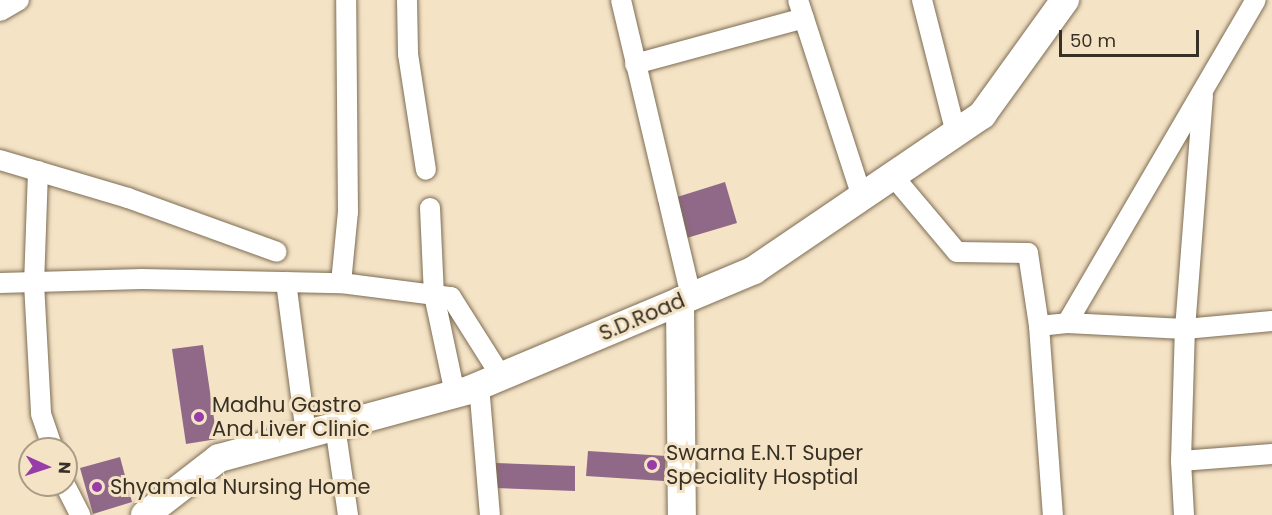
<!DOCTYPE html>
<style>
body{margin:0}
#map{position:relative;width:1272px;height:515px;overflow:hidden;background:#f5e3c6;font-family:Poppins,sans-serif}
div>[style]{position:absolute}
.building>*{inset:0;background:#906989}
.roads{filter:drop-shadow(0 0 2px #7d6d53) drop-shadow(0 0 2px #7d6d53)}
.street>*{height:20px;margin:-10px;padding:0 10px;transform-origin:10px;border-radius:10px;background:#fff}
.secondary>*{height:28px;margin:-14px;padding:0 14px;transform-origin:14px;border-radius:14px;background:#fff}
.dots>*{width:16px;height:16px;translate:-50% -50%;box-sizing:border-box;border:3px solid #f5e3c6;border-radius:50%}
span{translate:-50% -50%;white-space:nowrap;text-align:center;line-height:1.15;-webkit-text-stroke:6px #f5e3c6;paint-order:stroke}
.street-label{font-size:21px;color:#373125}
.poi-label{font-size:21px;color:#373125}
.left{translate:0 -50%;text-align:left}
.north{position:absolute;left:18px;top:437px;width:60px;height:60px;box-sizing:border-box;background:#f5e3c6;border:2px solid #a99c86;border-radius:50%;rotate:93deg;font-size:16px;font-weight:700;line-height:24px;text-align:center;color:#373125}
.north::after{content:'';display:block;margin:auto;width:21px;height:27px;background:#983da7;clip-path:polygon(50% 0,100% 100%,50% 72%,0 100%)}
.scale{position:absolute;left:1059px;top:30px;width:140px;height:27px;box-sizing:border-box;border:3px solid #373125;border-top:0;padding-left:8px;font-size:18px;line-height:21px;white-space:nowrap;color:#373125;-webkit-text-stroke:4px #f5e3c6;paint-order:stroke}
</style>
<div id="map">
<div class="building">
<i style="clip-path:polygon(725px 182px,737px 223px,670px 243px,658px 203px)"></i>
<i style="clip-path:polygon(203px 345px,217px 439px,186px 444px,172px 349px)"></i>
<i style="clip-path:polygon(588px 451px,666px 456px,664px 481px,586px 476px)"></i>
<i style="clip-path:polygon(120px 457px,132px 502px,93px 514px,80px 468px)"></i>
<i style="clip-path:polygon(496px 463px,575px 466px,575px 491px,495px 488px)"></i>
</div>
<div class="roads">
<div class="street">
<i style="left:407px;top:0;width:54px;rotate:88.9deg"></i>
<i style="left:408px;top:54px;width:117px;rotate:81.2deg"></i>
<i style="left:621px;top:0;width:304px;rotate:76.7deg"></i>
<i style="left:798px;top:0;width:207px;rotate:72deg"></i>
<i style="left:922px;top:0;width:137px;rotate:75.7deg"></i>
<i style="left:0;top:11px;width:22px;rotate:-30deg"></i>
<i style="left:635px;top:64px;width:175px;rotate:-15.2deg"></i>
<i style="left:0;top:160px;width:134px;rotate:16.5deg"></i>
<i style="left:128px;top:198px;width:158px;rotate:19.9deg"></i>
<i style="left:38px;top:171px;width:112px;rotate:92deg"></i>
<i style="left:34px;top:283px;width:131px;rotate:86.9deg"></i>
<i style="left:41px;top:414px;width:37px;rotate:71deg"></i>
<i style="left:893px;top:176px;width:99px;rotate:49.9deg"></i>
<i style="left:957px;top:252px;width:71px;rotate:0.8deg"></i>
<i style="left:1028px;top:253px;width:74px;rotate:81.4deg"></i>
<i style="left:1039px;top:326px;width:190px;rotate:85.8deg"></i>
<i style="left:430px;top:208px;width:87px;rotate:87.4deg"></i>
<i style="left:434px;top:295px;width:101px;rotate:78deg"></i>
<i style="left:286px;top:282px;width:153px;rotate:82.5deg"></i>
<i style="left:0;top:283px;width:142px;rotate:-1.6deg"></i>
<i style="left:142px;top:279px;width:199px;rotate:1.2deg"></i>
<i style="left:341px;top:283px;width:111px;rotate:7.3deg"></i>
<i style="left:451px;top:297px;width:93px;rotate:57.7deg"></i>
<i style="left:341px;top:283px;width:71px;rotate:-84.4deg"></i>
<i style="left:348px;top:212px;width:212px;rotate:-90.5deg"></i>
<i style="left:1067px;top:323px;width:374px;rotate:-59.7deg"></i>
<i style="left:1039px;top:326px;width:28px;rotate:-6deg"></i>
<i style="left:1067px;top:323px;width:118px;rotate:2.9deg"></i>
<i style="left:1185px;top:329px;width:87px;rotate:-5.3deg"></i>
<i style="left:479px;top:385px;width:130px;rotate:85.2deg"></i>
<i style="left:335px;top:426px;width:90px;rotate:81.7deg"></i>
<i style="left:1181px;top:461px;width:91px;rotate:-4.4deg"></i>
<i style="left:65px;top:485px;width:34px;rotate:63deg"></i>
<i style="left:1184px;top:515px;width:54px;rotate:-93.2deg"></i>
<i style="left:1181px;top:461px;width:132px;rotate:-88.3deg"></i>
<i style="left:1185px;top:329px;width:234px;rotate:-85.6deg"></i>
</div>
<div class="secondary">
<i style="left:680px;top:301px;width:214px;rotate:89.5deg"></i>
<i style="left:145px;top:515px;width:93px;rotate:-37.6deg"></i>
<i style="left:219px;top:458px;width:259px;rotate:-15.2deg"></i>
<i style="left:469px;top:390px;width:309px;rotate:-22.8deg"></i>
<i style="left:754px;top:270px;width:276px;rotate:-34.2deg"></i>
<i style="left:982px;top:115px;width:142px;rotate:-54.2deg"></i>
</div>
</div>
<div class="dots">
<i style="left:199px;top:417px;background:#983da7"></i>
<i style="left:652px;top:465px;background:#983da7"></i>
<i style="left:97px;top:487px;background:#983da7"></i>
</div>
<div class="street-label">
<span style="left:642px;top:317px;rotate:-23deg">S.D.Road</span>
</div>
<div class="poi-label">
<span class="left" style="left:212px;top:417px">Madhu Gastro<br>And Liver Clinic</span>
<span class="left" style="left:666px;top:465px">Swarna E.N.T Super<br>Speciality Hosptial</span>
<span class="left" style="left:110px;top:487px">Shyamala Nursing Home</span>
</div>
<div class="north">N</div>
<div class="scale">50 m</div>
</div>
